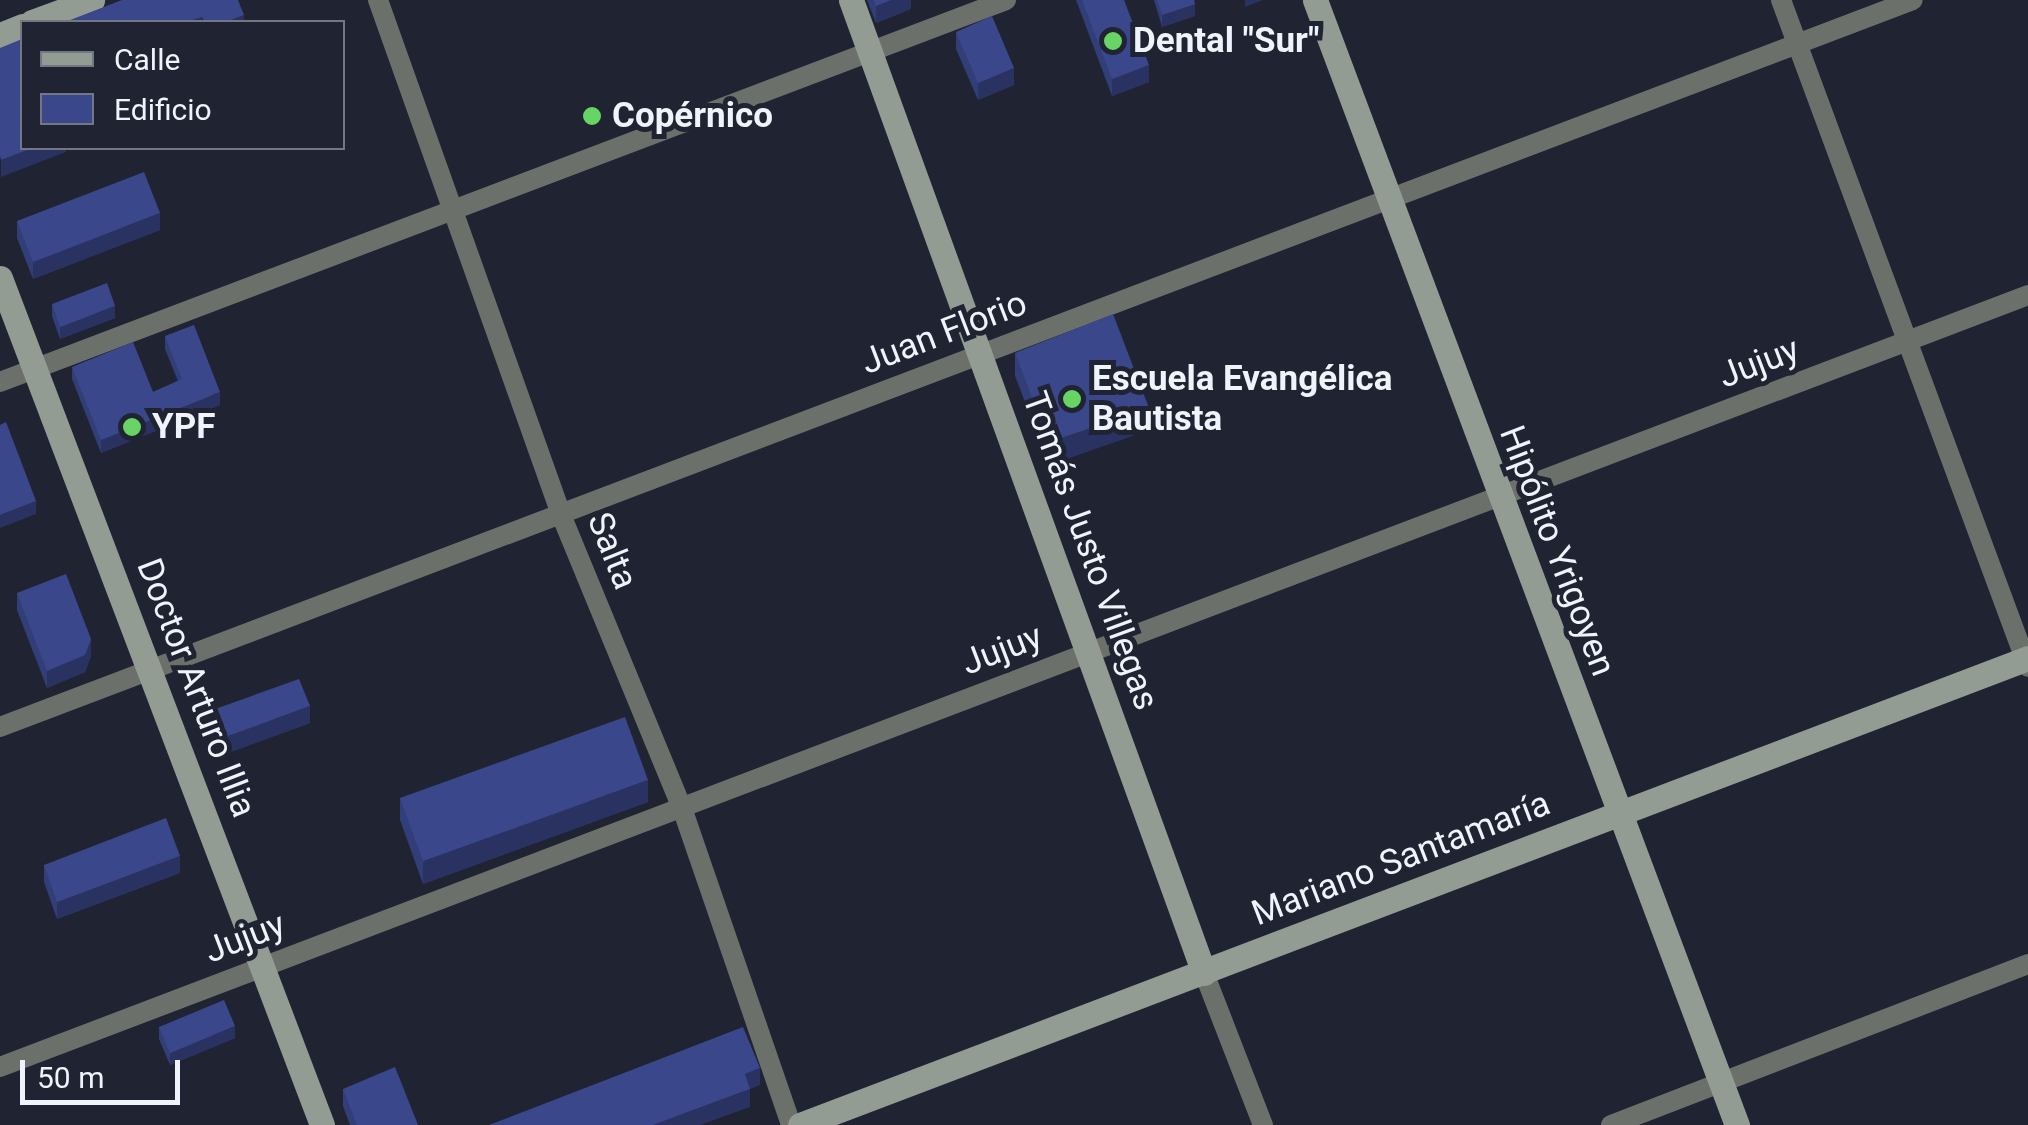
<!DOCTYPE html>
<meta charset="utf-8">
<style>
body{margin:0}
#map{position:relative;width:2028px;height:1125px;overflow:hidden;background:#202432;font-family:Roboto,sans-serif}
div>[style]{position:absolute}
.street>*{height:20px;margin:-10px;padding:0 10px;transform-origin:10px;border-radius:10px;background:#6b716a}
.secondary>*{height:25px;margin:-12.5px;padding:0 12.5px;transform-origin:12.5px;border-radius:12.5px;background:#939c92}
.wall>*{inset:0;background:#323e78}
.shaded-wall>*{inset:0;background:#293261}
.building>*{inset:0;background:#3a488b}
.dots>*{width:28px;height:28px;translate:-50% -50%;box-sizing:border-box;border:5px solid #202432;border-radius:50%}
span{translate:-50% -50%;white-space:nowrap;text-align:center;line-height:1.15;-webkit-text-stroke:10px #202432;paint-order:stroke}
.poi-label{font-size:35px;color:#eff3fc;font-weight:700}
.left{translate:0 -50%;text-align:left}
.street-label{font-size:35px;color:#eff3fc}
.legend{position:absolute;left:20px;top:20px;width:325px;height:130px;box-sizing:border-box;background:#202432;border:2px solid #737783;margin:0;padding:12px 18px;list-style:none;font-size:30px;color:#eff3fc}
.legend li{display:flex;align-items:center;gap:20px;height:50px}
.legend b{width:50px;border:2px solid #737783}
.scale{position:absolute;left:20px;top:1060px;width:160px;height:45px;box-sizing:border-box;border:5px solid #eff3fc;border-top:0;padding-left:12px;font-size:30px;line-height:35px;white-space:nowrap;color:#eff3fc;-webkit-text-stroke:8px #202432;paint-order:stroke}
</style>
<div id="map">
<div class="street">
<i style="left:378px;top:0;width:549px;rotate:70.41deg"></i>
<i style="left:562px;top:517px;width:315px;rotate:67.6deg"></i>
<i style="left:682px;top:808px;width:335px;rotate:71deg"></i>
<i style="left:1781px;top:0;width:711px;rotate:69.68deg"></i>
<i style="left:0;top:382px;width:1076px;rotate:-20.79deg"></i>
<i style="left:0;top:727px;width:2046px;rotate:-20.81deg"></i>
<i style="left:1204px;top:973px;width:163px;rotate:68.8deg"></i>
<i style="left:0;top:1067px;width:2170px;rotate:-20.84deg"></i>
<i style="left:1611px;top:1125px;width:447px;rotate:-21.1deg"></i>
</div>
<div class="secondary">
<i style="left:851px;top:0;width:1035px;rotate:70.06deg"></i>
<i style="left:1315px;top:0;width:1202px;rotate:69.44deg"></i>
<i style="left:32px;top:22px;width:64px;rotate:-20.1deg"></i>
<i style="left:0;top:35px;width:24px;rotate:-22deg"></i>
<i style="left:0;top:278px;width:906px;rotate:69.18deg"></i>
<i style="left:800px;top:1125px;width:1314px;rotate:-20.82deg"></i>
</div>
<div class="wall">
<i style="clip-path:polygon(867px 0,911px 0,911px 9px,876px 23px)"></i>
<i style="clip-path:polygon(1076px 0,1124px 0,1149px 82px,1112px 96px)"></i>
<i style="clip-path:polygon(1154px 0,1194px 0,1195px 16px,1162px 27px)"></i>
<i style="clip-path:polygon(956px 32px,1014px 85px,978px 100px,956px 49px)"></i>
<i style="clip-path:polygon(17px 221px,160px 230px,33px 279px,17px 238px)"></i>
<i style="clip-path:polygon(52px 304px,115px 318px,60px 339px,52px 316px)"></i>
<i style="clip-path:polygon(165px 336px,220px 405px,101px 453px,72px 379px,72px 367px,153px 392px,178px 381px,165px 349px)"></i>
<i style="clip-path:polygon(1015px 353px,1149px 430px,1049px 465px,1015px 376px)"></i>
<i style="clip-path:polygon(17px 593px,91px 656px,85px 672px,47px 688px,17px 610px)"></i>
<i style="clip-path:polygon(204px 713px,310px 723px,214px 758px,204px 730px)"></i>
<i style="clip-path:polygon(400px 798px,648px 802px,423px 884px,400px 820px)"></i>
<i style="clip-path:polygon(44px 865px,180px 873px,57px 919px,44px 882px)"></i>
<i style="clip-path:polygon(159px 1027px,235px 1038px,170px 1065px,159px 1039px)"></i>
<i style="clip-path:polygon(343px 1089px,418px 1125px,350px 1125px,343px 1106px)"></i>
</div>
<div class="shaded-wall">
<i style="clip-path:polygon(891px 0,911px 0,911px 9px,876px 23px,876px 6px)"></i>
<i style="clip-path:polygon(1245px 0,1263px 0,1245px 7px)"></i>
<i style="clip-path:polygon(1195px 4px,1195px 16px,1162px 27px,1162px 15px)"></i>
<i style="clip-path:polygon(244px 15px,244px 22px,226px 22px)"></i>
<i style="clip-path:polygon(202px 17px,202px 22px,187px 22px)"></i>
<i style="clip-path:polygon(1149px 65px,1149px 82px,1112px 96px,1112px 79px)"></i>
<i style="clip-path:polygon(1014px 68px,1014px 85px,978px 100px,978px 83px)"></i>
<i style="clip-path:polygon(33px 148px,66px 148px,66px 152px,1px 177px,1px 160px)"></i>
<i style="clip-path:polygon(160px 213px,160px 230px,33px 279px,33px 262px)"></i>
<i style="clip-path:polygon(115px 306px,115px 318px,60px 339px,60px 327px)"></i>
<i style="clip-path:polygon(220px 392px,220px 405px,101px 453px,101px 440px)"></i>
<i style="clip-path:polygon(1149px 408px,1149px 430px,1049px 465px,1049px 442px)"></i>
<i style="clip-path:polygon(36px 501px,36px 514px,0 528px,0 515px)"></i>
<i style="clip-path:polygon(91px 639px,91px 656px,85px 672px,47px 688px,47px 671px)"></i>
<i style="clip-path:polygon(310px 706px,310px 723px,214px 758px,214px 741px)"></i>
<i style="clip-path:polygon(648px 780px,648px 802px,423px 884px,423px 861px)"></i>
<i style="clip-path:polygon(180px 856px,180px 873px,57px 919px,57px 902px)"></i>
<i style="clip-path:polygon(235px 1026px,235px 1038px,170px 1065px,170px 1053px)"></i>
<i style="clip-path:polygon(760px 1068px,760px 1085px,745px 1091px,745px 1074px)"></i>
<i style="clip-path:polygon(750px 1089px,750px 1107px,700px 1125px,653px 1125px)"></i>
</div>
<div class="building">
<i style="clip-path:polygon(122px 0,238px 0,244px 15px,226px 22px,204px 22px,202px 17px,187px 22px,65px 22px)"></i>
<i style="clip-path:polygon(874px 0,891px 0,876px 6px)"></i>
<i style="clip-path:polygon(1082px 0,1124px 0,1149px 65px,1112px 79px)"></i>
<i style="clip-path:polygon(1157px 0,1194px 0,1195px 4px,1162px 15px)"></i>
<i style="clip-path:polygon(992px 16px,1014px 68px,978px 83px,956px 32px)"></i>
<i style="clip-path:polygon(22px 39px,22px 148px,33px 148px,1px 160px,0 156px,0 48px)"></i>
<i style="clip-path:polygon(144px 172px,160px 213px,33px 262px,17px 221px)"></i>
<i style="clip-path:polygon(107px 283px,115px 306px,60px 327px,52px 304px)"></i>
<i style="clip-path:polygon(1113px 314px,1149px 408px,1049px 442px,1015px 353px)"></i>
<i style="clip-path:polygon(194px 325px,220px 392px,101px 440px,72px 367px,133px 342px,153px 392px,182px 379px,165px 336px)"></i>
<i style="clip-path:polygon(6px 422px,36px 501px,0 515px,0 425px)"></i>
<i style="clip-path:polygon(66px 574px,91px 639px,85px 655px,47px 671px,17px 593px)"></i>
<i style="clip-path:polygon(299px 679px,310px 706px,214px 741px,204px 713px)"></i>
<i style="clip-path:polygon(625px 717px,648px 780px,423px 861px,400px 798px)"></i>
<i style="clip-path:polygon(166px 818px,180px 856px,57px 902px,44px 865px)"></i>
<i style="clip-path:polygon(224px 1000px,235px 1026px,170px 1053px,159px 1027px)"></i>
<i style="clip-path:polygon(743px 1027px,760px 1068px,745px 1074px,750px 1089px,653px 1125px,489px 1125px)"></i>
<i style="clip-path:polygon(395px 1067px,418px 1125px,357px 1125px,343px 1089px)"></i>
</div>
<div class="dots">
<i style="left:1113px;top:41px;background:#68d465"></i>
<i style="left:592px;top:116px;background:#68d465"></i>
<i style="left:1072px;top:399px;background:#68d465"></i>
<i style="left:132px;top:427px;background:#68d465"></i>
</div>
<div class="poi-label">
<span class="left" style="left:1133px;top:41px">Dental "Sur"</span>
<span class="left" style="left:612px;top:116px">Copérnico</span>
<span class="left" style="left:1092px;top:399px">Escuela Evangélica<br>Bautista</span>
<span class="left" style="left:152px;top:427px">YPF</span>
</div>
<div class="street-label">
<span style="left:944px;top:333px;rotate:-21deg">Juan Florio</span>
<span style="left:1759px;top:363px;rotate:-21deg">Jujuy</span>
<span style="left:612px;top:551px;rotate:68deg">Salta</span>
<span style="left:1090px;top:551px;rotate:70deg">Tomás Justo Villegas</span>
<span style="left:1557px;top:551px;rotate:69deg">Hipólito Yrigoyen</span>
<span style="left:1002px;top:650px;rotate:-21deg">Jujuy</span>
<span style="left:196px;top:688px;rotate:69deg">Doctor Arturo Illia</span>
<span style="left:1401px;top:859px;rotate:-21deg">Mariano Santamaría</span>
<span style="left:245px;top:938px;rotate:-21deg">Jujuy</span>
</div>
<ul class="legend">
<li><b style="height:12px;background:#939c92"></b>Calle</li>
<li><b style="height:28px;background:#3a488b"></b>Edificio</li>
</ul>
<div class="scale">50 m</div>
</div>
